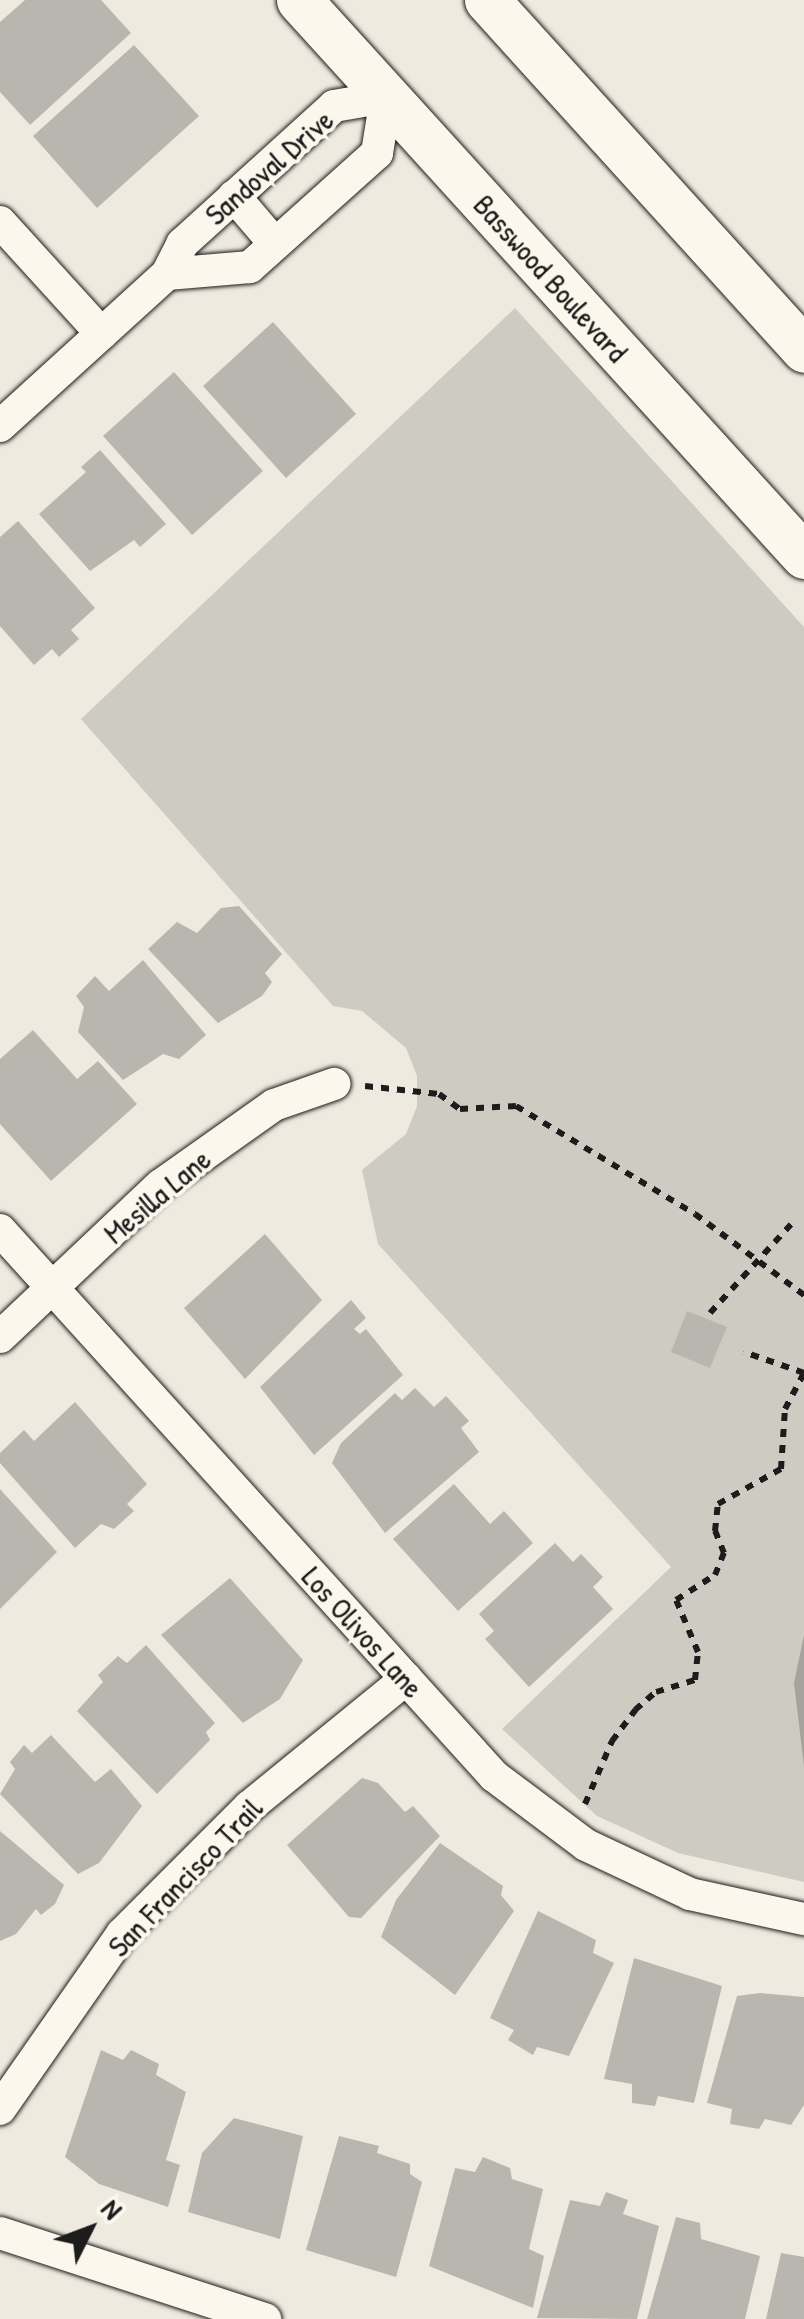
<!DOCTYPE html>
<style>
body{margin:0}
#map{position:relative;width:804px;height:2319px;overflow:hidden;background:#eeeadf;font-family:"Patrick Hand",sans-serif}
div>[style]{position:absolute}
.green>*{inset:0;background:#ceccc2}
.water>*{inset:0;background:#a6a39d}
.building>*{inset:0;background:#b9b6af}
.path>*{height:6px;margin-top:-3px;transform-origin:0;background:repeating-linear-gradient(90deg,#1c1c1c 0 8px,transparent 0 16px)}
.roads{filter:drop-shadow(0 0 2px #1c1c1c) drop-shadow(0 0 2px #1c1c1c)}
.street>*{height:32px;margin:-16px;padding:0 16px;transform-origin:16px;border-radius:16px;background:#fbf7ec}
.secondary>*{height:45px;margin:-22.5px;padding:0 22.5px;transform-origin:22.5px;border-radius:22.5px;background:#fbf7ec}
span{translate:-50% -50%;white-space:nowrap;text-align:center;line-height:1.15;-webkit-text-stroke:8px #fbf7ec;paint-order:stroke}
.street-label{font-size:30px;color:#1c1c1c}
.north{position:absolute;left:40px;top:2179px;width:100px;height:100px;-webkit-text-stroke:8px #fbf7ec;paint-order:stroke;rotate:48deg;font-size:28px;font-weight:700;line-height:40px;text-align:center;color:#1c1c1c}
.north::after{content:'';display:block;margin:auto;width:35px;height:45px;background:#1c1c1c;clip-path:polygon(50% 0,100% 100%,50% 72%,0 100%)}
</style>
<div id="map">
<div class="green">
<i style="clip-path:polygon(515px 308px,804px 627px,804px 1882px,678px 1853px,597px 1816px,502px 1729px,671px 1567px,378px 1244px,362px 1170px,406px 1134px,417px 1106px,417px 1076px,406px 1048px,362px 1011px,333px 1006px,81px 719px)"></i>
</div>
<div class="water">
<i style="clip-path:polygon(804px 1635px,804px 1766px,794px 1683px)"></i>
</div>
<div class="building">
<i style="clip-path:polygon(25px 0,101px 0,131px 33px,30px 125px,0 92px,0 22px)"></i>
<i style="clip-path:polygon(134px 45px,199px 116px,97px 208px,33px 136px)"></i>
<i style="clip-path:polygon(273px 322px,356px 414px,286px 478px,203px 386px)"></i>
<i style="clip-path:polygon(174px 372px,263px 471px,192px 535px,103px 436px)"></i>
<i style="clip-path:polygon(100px 450px,166px 524px,140px 547px,134px 540px,90px 571px,39px 514px,86px 472px,81px 467px)"></i>
<i style="clip-path:polygon(18px 521px,95px 608px,71px 630px,79px 639px,59px 657px,52px 649px,34px 665px,0 626px,0 537px)"></i>
<i style="clip-path:polygon(239px 906px,282px 954px,265px 973px,272px 982px,262px 996px,218px 1023px,148px 949px,177px 922px,197px 933px,221px 908px)"></i>
<i style="clip-path:polygon(143px 960px,206px 1035px,179px 1059px,163px 1054px,123px 1080px,78px 1032px,84px 1007px,76px 996px,95px 976px,109px 991px)"></i>
<i style="clip-path:polygon(33px 1030px,77px 1079px,98px 1061px,137px 1104px,51px 1181px,0 1124px,0 1059px)"></i>
<i style="clip-path:polygon(265px 1234px,322px 1300px,245px 1379px,184px 1308px)"></i>
<i style="clip-path:polygon(351px 1300px,366px 1318px,354px 1329px,360px 1334px,366px 1329px,403px 1375px,314px 1455px,260px 1387px)"></i>
<i style="clip-path:polygon(687px 1311px,727px 1327px,710px 1368px,671px 1352px)"></i>
<i style="clip-path:polygon(415px 1388px,434px 1407px,446px 1396px,469px 1421px,461px 1428px,479px 1452px,385px 1533px,332px 1463px,341px 1443px,395px 1393px,402px 1400px)"></i>
<i style="clip-path:polygon(75px 1402px,147px 1484px,127px 1504px,134px 1511px,114px 1529px,101px 1524px,75px 1548px,0 1463px,0 1453px,24px 1430px,34px 1441px)"></i>
<i style="clip-path:polygon(454px 1484px,490px 1524px,504px 1511px,533px 1543px,458px 1611px,393px 1539px)"></i>
<i style="clip-path:polygon(0 1489px,57px 1552px,0 1609px)"></i>
<i style="clip-path:polygon(555px 1543px,573px 1562px,581px 1554px,603px 1577px,593px 1587px,613px 1609px,529px 1687px,485px 1639px,494px 1631px,479px 1614px)"></i>
<i style="clip-path:polygon(230px 1578px,303px 1660px,280px 1699px,243px 1723px,161px 1635px)"></i>
<i style="clip-path:polygon(146px 1645px,215px 1723px,206px 1732px,210px 1740px,157px 1794px,77px 1711px,103px 1682px,98px 1675px,118px 1656px,127px 1663px)"></i>
<i style="clip-path:polygon(51px 1735px,95px 1782px,111px 1769px,142px 1806px,99px 1863px,78px 1874px,0 1794px,15px 1769px,10px 1762px,24px 1745px,32px 1753px)"></i>
<i style="clip-path:polygon(362px 1778px,378px 1783px,405px 1812px,413px 1806px,440px 1836px,361px 1918px,349px 1917px,287px 1845px)"></i>
<i style="clip-path:polygon(0 1831px,64px 1885px,55px 1904px,41px 1915px,36px 1909px,16px 1934px,0 1941px)"></i>
<i style="clip-path:polygon(440px 1843px,503px 1886px,501px 1895px,514px 1911px,455px 1995px,381px 1937px,396px 1900px)"></i>
<i style="clip-path:polygon(538px 1911px,596px 1940px,593px 1953px,614px 1963px,569px 2056px,537px 2047px,533px 2055px,508px 2040px,514px 2030px,490px 2018px)"></i>
<i style="clip-path:polygon(634px 1958px,722px 1986px,694px 2103px,658px 2096px,655px 2106px,632px 2103px,632px 2084px,604px 2079px)"></i>
<i style="clip-path:polygon(760px 1993px,804px 1997px,804px 2105px,791px 2125px,765px 2119px,759px 2129px,730px 2124px,732px 2109px,707px 2103px,737px 1996px)"></i>
<i style="clip-path:polygon(101px 2050px,123px 2060px,131px 2050px,159px 2064px,156px 2075px,186px 2092px,166px 2160px,180px 2165px,168px 2207px,99px 2184px,65px 2157px)"></i>
<i style="clip-path:polygon(234px 2118px,303px 2136px,280px 2239px,188px 2212px,202px 2153px)"></i>
<i style="clip-path:polygon(339px 2136px,379px 2146px,377px 2153px,410px 2164px,410px 2174px,422px 2182px,396px 2277px,306px 2250px)"></i>
<i style="clip-path:polygon(483px 2157px,510px 2168px,512px 2179px,543px 2189px,529px 2249px,544px 2256px,533px 2308px,429px 2266px,455px 2168px,475px 2172px)"></i>
<i style="clip-path:polygon(606px 2192px,628px 2200px,623px 2214px,659px 2226px,637px 2319px,537px 2318px,570px 2200px,600px 2206px)"></i>
<i style="clip-path:polygon(676px 2217px,700px 2223px,701px 2239px,760px 2256px,745px 2319px,647px 2319px)"></i>
<i style="clip-path:polygon(781px 2253px,804px 2257px,804px 2319px,766px 2319px)"></i>
</div>
<div class="path">
<i style="left:365px;top:1086px;width:74px;rotate:6.2deg"></i>
<i style="left:439px;top:1094px;width:26px;rotate:36deg"></i>
<i style="left:460px;top:1109px;width:56px;rotate:-3.1deg"></i>
<i style="left:516px;top:1106px;width:209px;rotate:31.1deg"></i>
<i style="left:695px;top:1214px;width:136px;rotate:36.6deg"></i>
<i style="left:710px;top:1313px;width:123px;rotate:-47.6deg"></i>
<i style="left:585px;top:1804px;width:69px;rotate:-66.8deg"></i>
<i style="left:612px;top:1741px;width:39px;rotate:-53deg"></i>
<i style="left:635px;top:1710px;width:28px;rotate:-41deg"></i>
<i style="left:656px;top:1692px;width:41px;rotate:-17.1deg"></i>
<i style="left:695px;top:1680px;width:28px;rotate:-84deg"></i>
<i style="left:698px;top:1652px;width:56px;rotate:-112.9deg"></i>
<i style="left:676px;top:1600px;width:46px;rotate:-32.7deg"></i>
<i style="left:715px;top:1575px;width:24px;rotate:-68deg"></i>
<i style="left:724px;top:1553px;width:24px;rotate:-112deg"></i>
<i style="left:715px;top:1531px;width:27px;rotate:-84deg"></i>
<i style="left:718px;top:1504px;width:72px;rotate:-29.1deg"></i>
<i style="left:781px;top:1469px;width:60px;rotate:-86.2deg"></i>
<i style="left:785px;top:1409px;width:41px;rotate:-62.2deg"></i>
<i style="left:804px;top:1373px;width:64px;rotate:-160.7deg"></i>
</div>
<div class="roads">
<div class="street">
<i style="left:386px;top:97px;width:57px;rotate:99.1deg"></i>
<i style="left:377px;top:153px;width:171px;rotate:138.1deg"></i>
<i style="left:250px;top:267px;width:83px;rotate:175.2deg"></i>
<i style="left:167px;top:274px;width:34px;rotate:-63deg"></i>
<i style="left:182px;top:244px;width:205px;rotate:-42.2deg"></i>
<i style="left:334px;top:106px;width:53px;rotate:-9.8deg"></i>
<i style="left:234px;top:196px;width:63px;rotate:49.5deg"></i>
<i style="left:0;top:222px;width:151px;rotate:47.7deg"></i>
<i style="left:0;top:426px;width:226px;rotate:-42.3deg"></i>
<i style="left:0;top:1230px;width:736px;rotate:47.86deg"></i>
<i style="left:494px;top:1776px;width:115px;rotate:36.9deg"></i>
<i style="left:586px;top:1845px;width:115px;rotate:25.2deg"></i>
<i style="left:690px;top:1894px;width:117px;rotate:12.4deg"></i>
<i style="left:0;top:1337px;width:221px;rotate:-43.4deg"></i>
<i style="left:161px;top:1185px;width:138px;rotate:-35.3deg"></i>
<i style="left:274px;top:1105px;width:64px;rotate:-19.3deg"></i>
<i style="left:0;top:2109px;width:213px;rotate:-55.1deg"></i>
<i style="left:122px;top:1934px;width:180px;rotate:-45deg"></i>
<i style="left:249px;top:1807px;width:203px;rotate:-39.2deg"></i>
<i style="left:0;top:2233px;width:279px;rotate:18deg"></i>
</div>
<div class="secondary">
<i style="left:299px;top:0;width:751px;rotate:47.75deg"></i>
<i style="left:487px;top:0;width:472px;rotate:47.8deg"></i>
</div>
</div>
<div class="street-label">
<span style="left:269px;top:167px;rotate:-41deg">Sandoval Drive</span>
<span style="left:551px;top:278px;rotate:48deg">Basswood Boulevard</span>
<span style="left:157px;top:1196px;rotate:-40deg">Mesilla Lane</span>
<span style="left:363px;top:1632px;rotate:48deg">Los Olivos Lane</span>
<span style="left:185px;top:1877px;rotate:-46deg">San Francisco Trail</span>
</div>
<div class="north">N</div>
</div>
